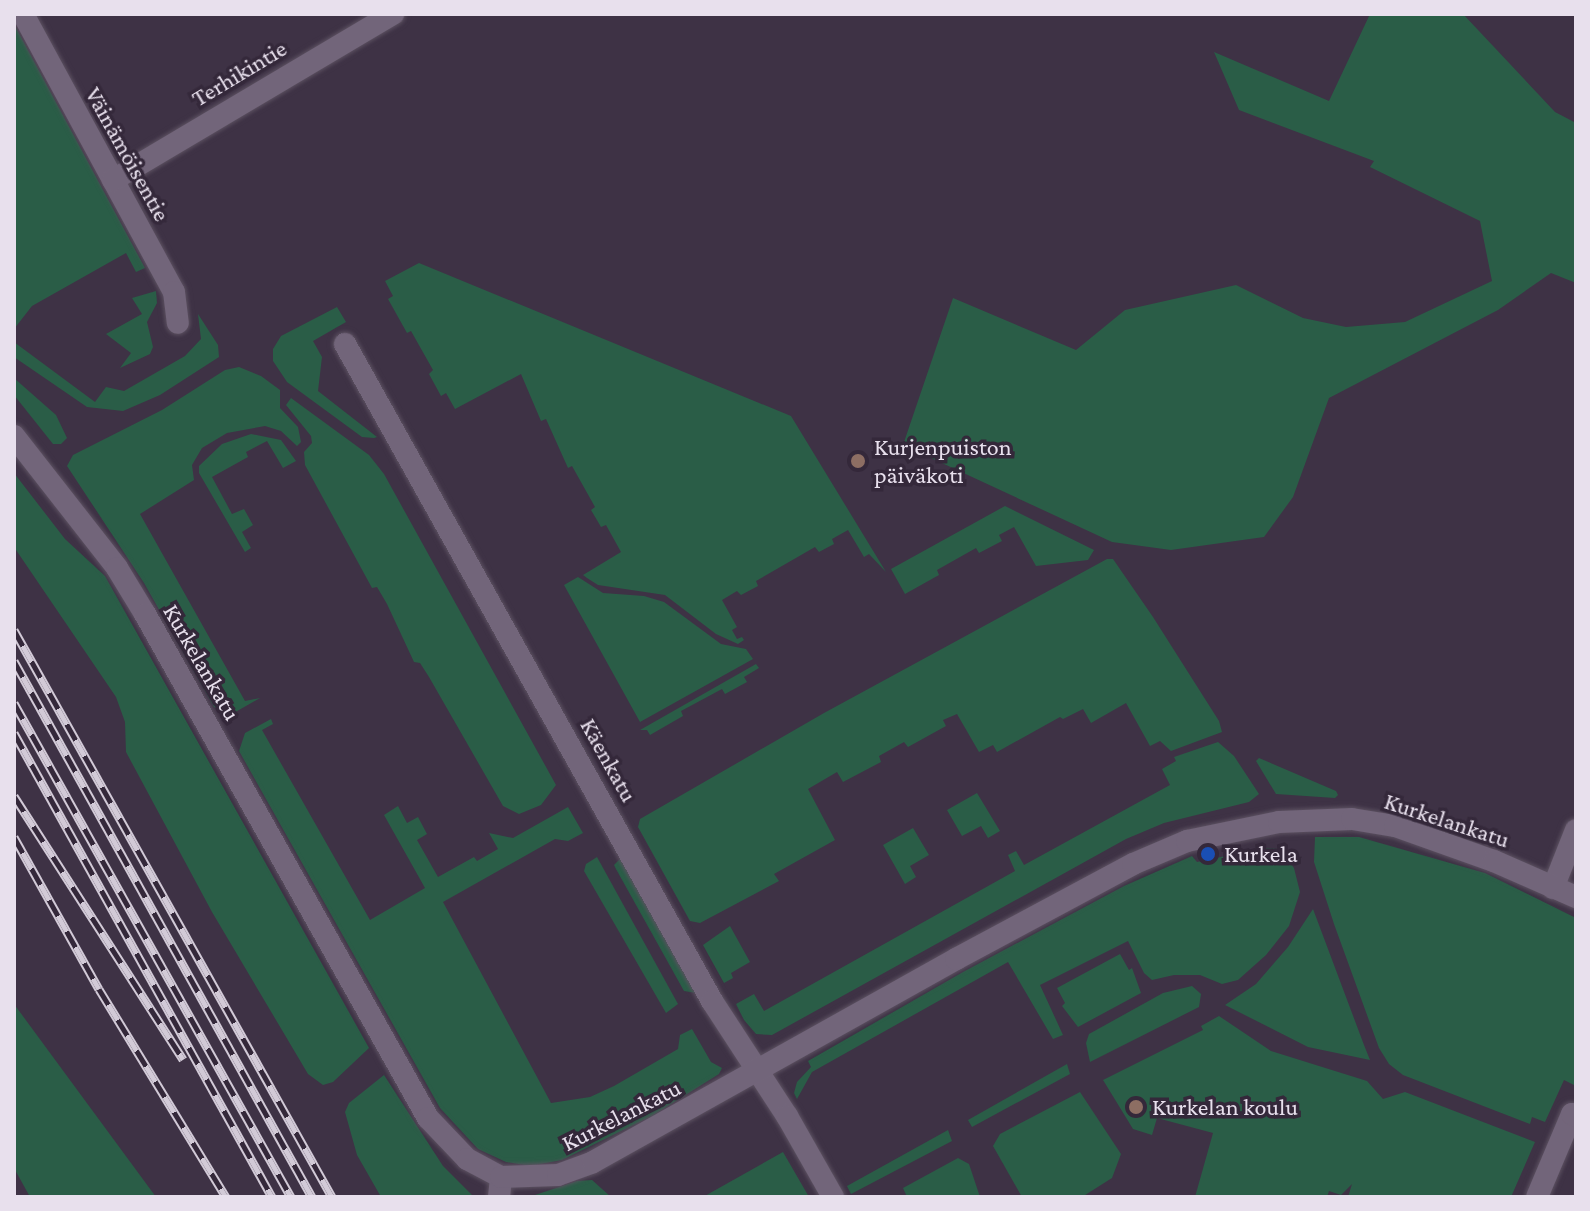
<!DOCTYPE html>
<meta charset="utf-8">
<style>
body{margin:0}
#map{position:relative;width:1590px;height:1211px;overflow:hidden;background:#3e3245;font-family:"Crimson Pro",serif}
div>[style]{position:absolute}
.green>*{inset:0;background:#2a5d47}
.roads{filter:drop-shadow(0 0 2px #5c5161) drop-shadow(0 0 2px #5c5161)}
.minor>*{height:22px;margin:-11px;padding:0 11px;transform-origin:11px;border-radius:11px;background:#72657a}
.tertiary>*{height:22px;margin:-11px;padding:0 11px;transform-origin:11px;border-radius:11px;background:#72657a}
.rail>*{height:9px;margin-top:-4.5px;transform-origin:0;background:repeating-linear-gradient(90deg,#34283a 0 18px,#d2cad7 0 36px);box-sizing:border-box;border-block:2px solid #d2cad7}
.dots>*{width:22px;height:22px;translate:-50% -50%;box-sizing:border-box;border:4px solid #34283a;border-radius:50%}
span{translate:-50% -50%;white-space:nowrap;text-align:center;line-height:1.15;-webkit-text-stroke:7px #34283a;paint-order:stroke}
.street-label{font-size:24px;color:#e8e0ed}
.poi-label{font-size:24px;color:#e8e0ed}
.left{translate:0 -50%;text-align:left}
.frame{position:absolute;inset:0;border:16px solid #e8e0ed;pointer-events:none}
</style>
<div id="map">
<div class="green">
<i style="clip-path:polygon(1370px 14px,1463px 14px,1555px 112px,1576px 123px,1576px 283px,1551px 273px,1498px 310px,1329px 398px,1293px 497px,1264px 537px,1171px 550px,1112px 542px,903px 445px,953px 298px,1076px 350px,1125px 310px,1236px 285px,1303px 318px,1346px 327px,1405px 322px,1492px 281px,1480px 221px,1370px 167px,1374px 161px,1239px 110px,1214px 52px,1329px 101px)"></i>
<i style="clip-path:polygon(14px 24px,145px 268px,136px 272px,126px 253px,32px 306px,14px 329px)"></i>
<i style="clip-path:polygon(419px 263px,791px 416px,886px 572px,869px 554px,864px 557px,848px 530px,832px 539px,834px 544px,819px 552px,815px 547px,756px 581px,758px 586px,741px 595px,737px 591px,722px 600px,737px 627px,732px 630px,737px 639px,742px 637px,744px 640px,738px 644px,716px 634px,665px 595px,598px 585px,587px 578px,583px 575px,621px 552px,606px 525px,601px 527px,591px 510px,595px 507px,572px 466px,568px 468px,546px 419px,541px 421px,521px 374px,455px 409px,446px 393px,441px 396px,429px 374px,433px 370px,411px 331px,407px 333px,388px 299px,393px 296px,385px 281px)"></i>
<i style="clip-path:polygon(156px 291px,157px 303px,147px 322px,153px 347px,150px 354px,120px 368px,131px 353px,106px 334px,142px 314px,132px 298px)"></i>
<i style="clip-path:polygon(337px 307px,346px 322px,313px 341px,322px 357px,318px 391px,377px 437px,374px 438px,362px 437px,287px 382px,273px 361px,273px 349px,281px 336px)"></i>
<i style="clip-path:polygon(198px 314px,218px 345px,219px 357px,160px 395px,123px 411px,87px 407px,14px 357px,14px 342px,95px 402px,106px 387px,124px 391px,185px 356px,201px 339px)"></i>
<i style="clip-path:polygon(239px 367px,261px 376px,280px 390px,280px 408px,298px 427px,301px 442px,297px 446px,281px 431px,265px 426px,227px 433px,202px 448px,192px 465px,194px 480px,140px 514px,245px 701px,260px 698px,232px 714px,214px 707px,144px 583px,67px 466px,73px 455px,162px 410px,225px 370px)"></i>
<i style="clip-path:polygon(14px 378px,56px 415px,67px 438px,61px 444px,53px 444px,14px 395px)"></i>
<i style="clip-path:polygon(291px 398px,369px 455px,384px 474px,556px 785px,541px 805px,519px 814px,503px 806px,429px 677px,420px 663px,414px 662px,387px 604px,377px 587px,372px 588px,305px 465px,304px 452px,312px 443px,311px 436px,286px 405px)"></i>
<i style="clip-path:polygon(251px 434px,281px 440px,296px 461px,283px 468px,267px 441px,246px 452px,248px 457px,212px 477px,232px 514px,244px 509px,253px 525px,242px 532px,251px 548px,245px 552px,199px 473px,199px 466px,222px 444px)"></i>
<i style="clip-path:polygon(14px 473px,65px 539px,105px 576px,369px 1048px,333px 1082px,323px 1085px,308px 1074px,212px 912px,126px 752px,125px 722px,116px 697px,14px 547px)"></i>
<i style="clip-path:polygon(1005px 506px,1094px 550px,1088px 560px,1036px 566px,1014px 527px,999px 535px,1002px 541px,979px 553px,976px 548px,937px 570px,939px 575px,905px 594px,891px 569px)"></i>
<i style="clip-path:polygon(1107px 559px,1113px 559px,1153px 617px,1219px 721px,1222px 732px,1171px 751px,1160px 741px,1150px 746px,1126px 703px,1091px 723px,1083px 709px,1063px 719px,1060px 717px,997px 752px,993px 745px,979px 752px,957px 714px,943px 720px,946px 726px,908px 747px,904px 742px,879px 756px,881px 762px,843px 782px,837px 772px,808px 789px,835px 840px,774px 874px,779px 881px,700px 923px,690px 921px,638px 827px,640px 819px,824px 713px)"></i>
<i style="clip-path:polygon(578px 577px,603px 593px,644px 596px,664px 602px,721px 644px,746px 649px,753px 659px,640px 722px,564px 585px)"></i>
<i style="clip-path:polygon(756px 664px,759px 668px,744px 677px,747px 682px,725px 694px,722px 689px,681px 711px,683px 716px,650px 735px,647px 730px,640px 730px)"></i>
<i style="clip-path:polygon(271px 719px,273px 724px,262px 730px,370px 920px,425px 888px,384px 815px,398px 806px,407px 823px,418px 817px,427px 834px,417px 840px,438px 877px,474px 857px,477px 861px,498px 849px,489px 833px,513px 838px,568px 807px,583px 833px,568px 841px,555px 839px,443px 902px,551px 1103px,590px 1097px,614px 1086px,678px 1049px,680px 1035px,692px 1029px,711px 1062px,722px 1068px,719px 1074px,652px 1116px,562px 1160px,530px 1166px,506px 1162px,478px 1149px,440px 1108px,239px 751px,245px 733px)"></i>
<i style="clip-path:polygon(1218px 742px,1234px 756px,1259px 794px,1249px 802px,1164px 823px,1126px 839px,772px 1035px,756px 1034px,744px 1020px,736px 1004px,754px 994px,764px 1011px,1015px 871px,1008px 855px,1016px 851px,1024px 865px,1170px 785px,1162px 769px,1176px 761px,1174px 757px)"></i>
<i style="clip-path:polygon(1259px 758px,1336px 791px,1338px 795px,1335px 798px,1276px 794px,1256px 761px)"></i>
<i style="clip-path:polygon(977px 793px,1000px 831px,988px 838px,981px 826px,962px 836px,947px 810px)"></i>
<i style="clip-path:polygon(913px 828px,929px 855px,910px 866px,916px 877px,905px 884px,883px 845px)"></i>
<i style="clip-path:polygon(1315px 837px,1359px 837px,1485px 873px,1576px 918px,1576px 1086px,1564px 1080px,1545px 1122px,1532px 1117px,1530px 1124px,1403px 1075px,1389px 1064px,1379px 1048px,1334px 924px,1314px 862px)"></i>
<i style="clip-path:polygon(1264px 848px,1280px 849px,1294px 868px,1300px 892px,1289px 926px,1266px 955px,1238px 980px,1222px 984px,1200px 975px,1174px 975px,1152px 980px,1144px 973px,1128px 941px,1040px 985px,1063px 1035px,1053px 1039px,1008px 962px,812px 1072px,797px 1099px,794px 1093px,797px 1082px,811px 1067px,808px 1061px,963px 972px,1124px 886px,1192px 856px,1197px 862px)"></i>
<i style="clip-path:polygon(597px 857px,678px 1004px,666px 1013px,584px 871px,586px 864px)"></i>
<i style="clip-path:polygon(621px 858px,696px 993px,684px 991px,616px 869px,614px 865px)"></i>
<i style="clip-path:polygon(1313px 909px,1364px 1045px,1370px 1060px,1308px 1047px,1225px 1005px,1256px 984px,1288px 947px)"></i>
<i style="clip-path:polygon(730px 926px,750px 962px,731px 973px,733px 978px,724px 983px,703px 945px)"></i>
<i style="clip-path:polygon(1120px 954px,1129px 970px,1132px 968px,1141px 993px,1078px 1027px,1062px 1006px,1065px 1003px,1057px 988px)"></i>
<i style="clip-path:polygon(1192px 986px,1201px 994px,1199px 1007px,1090px 1062px,1086px 1043px,1089px 1034px,1163px 993px)"></i>
<i style="clip-path:polygon(14px 1004px,156px 1197px,30px 1197px,14px 1168px)"></i>
<i style="clip-path:polygon(1219px 1016px,1271px 1051px,1367px 1081px,1383px 1099px,1405px 1092px,1535px 1142px,1511px 1197px,1348px 1197px,1352px 1184px,1341px 1195px,1329px 1191px,1327px 1197px,1195px 1197px,1213px 1133px,1157px 1118px,1152px 1135px,1133px 1129px,1103px 1080px,1203px 1030px,1201px 1026px)"></i>
<i style="clip-path:polygon(1067px 1064px,1070px 1074px,972px 1127px,968px 1120px)"></i>
<i style="clip-path:polygon(384px 1075px,443px 1166px,474px 1197px,381px 1197px,357px 1155px,345px 1112px,349px 1103px)"></i>
<i style="clip-path:polygon(1080px 1092px,1121px 1154px,1112px 1178px,1082px 1197px,1022px 1197px,993px 1146px,1000px 1134px)"></i>
<i style="clip-path:polygon(948px 1130px,952px 1141px,851px 1194px,847px 1186px)"></i>
<i style="clip-path:polygon(783px 1152px,809px 1197px,703px 1197px)"></i>
<i style="clip-path:polygon(958px 1158px,969px 1164px,980px 1197px,907px 1197px,903px 1188px)"></i>
<i style="clip-path:polygon(592px 1180px,611px 1197px,529px 1197px,577px 1181px)"></i>
</div>
<div class="roads">
<div class="minor">
<i style="left:23px;top:14px;width:316px;rotate:61.5deg"></i>
<i style="left:174px;top:292px;width:31px;rotate:83deg"></i>
<i style="left:113px;top:180px;width:326px;rotate:-30.7deg"></i>
<i style="left:345px;top:344px;width:753px;rotate:60.81deg"></i>
<i style="left:712px;top:1001px;width:137px;rotate:56.9deg"></i>
<i style="left:787px;top:1116px;width:93px;rotate:60.4deg"></i>
<i style="left:1553px;top:888px;width:62px;rotate:-68.4deg"></i>
<i style="left:499px;top:1197px;width:20px;rotate:-84deg"></i>
<i style="left:1537px;top:1197px;width:90px;rotate:-67.1deg"></i>
<i style="left:1572px;top:1114px;width:4px;rotate:27deg"></i>
</div>
<div class="tertiary">
<i style="left:14px;top:436px;width:167px;rotate:52deg"></i>
<i style="left:117px;top:568px;width:54px;rotate:58.7deg"></i>
<i style="left:145px;top:614px;width:578px;rotate:60.69deg"></i>
<i style="left:428px;top:1118px;width:57px;rotate:46.4deg"></i>
<i style="left:467px;top:1159px;width:38px;rotate:28deg"></i>
<i style="left:501px;top:1177px;width:57px;rotate:-2deg"></i>
<i style="left:558px;top:1175px;width:37px;rotate:-20deg"></i>
<i style="left:593px;top:1162px;width:416px;rotate:-29.2deg"></i>
<i style="left:956px;top:959px;width:201px;rotate:-28.2deg"></i>
<i style="left:1133px;top:864px;width:59px;rotate:-23.1deg"></i>
<i style="left:1187px;top:841px;width:94px;rotate:-11.7deg"></i>
<i style="left:1279px;top:822px;width:73px;rotate:-2.4deg"></i>
<i style="left:1352px;top:819px;width:44px;rotate:9.2deg"></i>
<i style="left:1395px;top:826px;width:105px;rotate:19.5deg"></i>
<i style="left:1494px;top:861px;width:90px;rotate:23.7deg"></i>
</div>
</div>
<div class="rail">
<i style="left:14px;top:630px;width:650px;rotate:60.71deg"></i>
<i style="left:14px;top:661px;width:613px;rotate:60.93deg"></i>
<i style="left:14px;top:703px;width:566px;rotate:60.72deg"></i>
<i style="left:14px;top:733px;width:531px;rotate:60.92deg"></i>
<i style="left:14px;top:796px;width:313px;rotate:57.3deg"></i>
<i style="left:14px;top:837px;width:174px;rotate:60.8deg"></i>
<i style="left:99px;top:989px;width:244px;rotate:58.6deg"></i>
</div>
<div class="dots">
<i style="left:858px;top:461px;background:#8d6e63"></i>
<i style="left:1208px;top:854px;background:#1a4fb4"></i>
<i style="left:1136px;top:1107px;background:#8d6e63"></i>
</div>
<div class="street-label">
<span style="left:239px;top:73px;rotate:-31deg">Terhikintie</span>
<span style="left:128px;top:154px;rotate:61deg">Väinämöisentie</span>
<span style="left:202px;top:662px;rotate:60deg">Kurkelankatu</span>
<span style="left:609px;top:760px;rotate:61deg">Käenkatu</span>
<span style="left:1447px;top:820px;rotate:18deg">Kurkelankatu</span>
<span style="left:621px;top:1115px;rotate:-27deg">Kurkelankatu</span>
</div>
<div class="poi-label">
<span class="left" style="left:874px;top:461px">Kurjenpuiston<br>päiväkoti</span>
<span class="left" style="left:1224px;top:854px">Kurkela</span>
<span class="left" style="left:1152px;top:1107px">Kurkelan koulu</span>
</div>
<div class="frame"></div>
</div>
